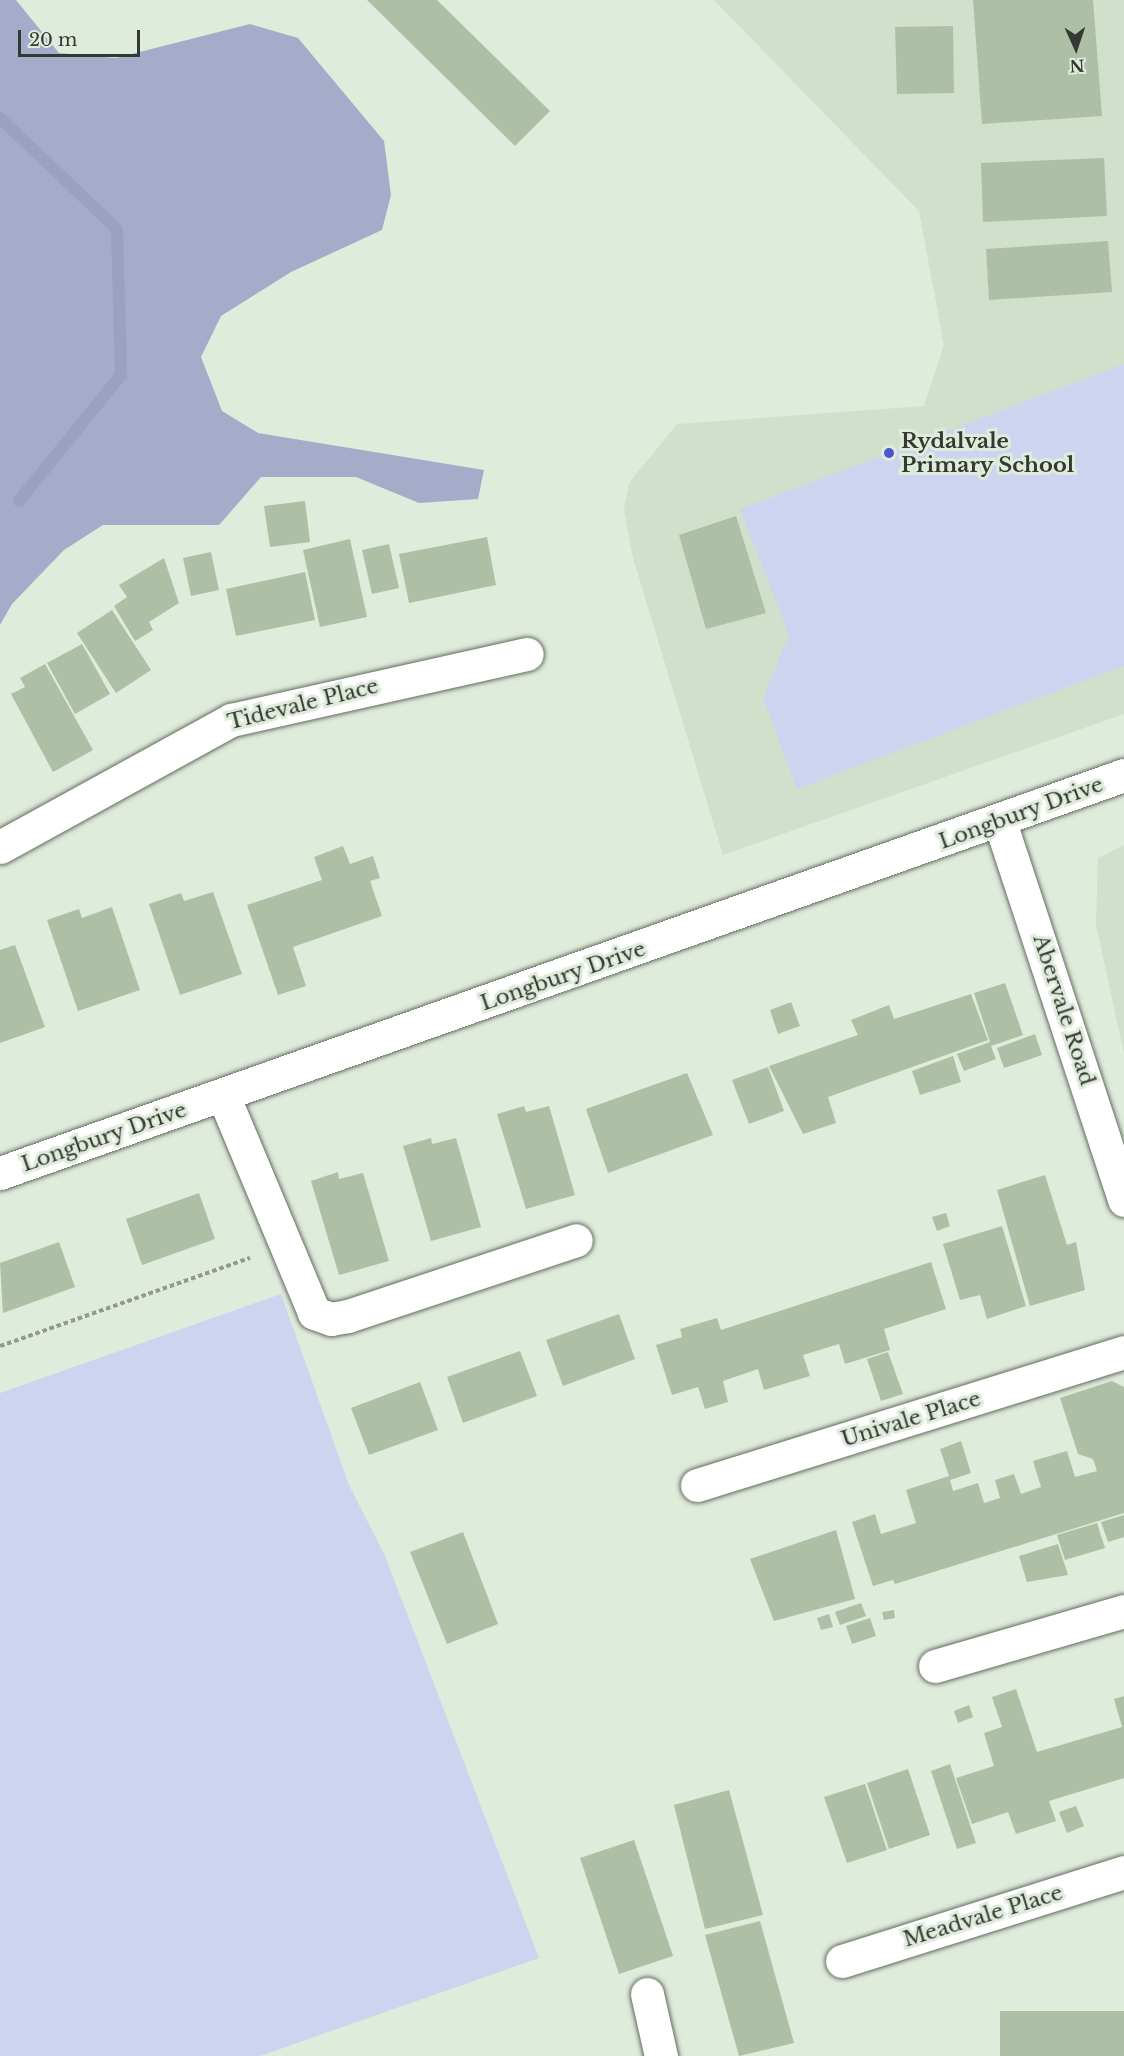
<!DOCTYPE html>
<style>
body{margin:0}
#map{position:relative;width:1124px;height:2056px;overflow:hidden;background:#dfebdb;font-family:"Libre Baskerville",serif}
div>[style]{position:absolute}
.built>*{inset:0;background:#d0e0ca}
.green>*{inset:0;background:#cdd4ef}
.forest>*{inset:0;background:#a5acc9}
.stream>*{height:12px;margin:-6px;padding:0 6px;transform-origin:6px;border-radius:6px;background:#9ba2bf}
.building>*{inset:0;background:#adc0a6}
.path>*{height:4px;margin-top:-2px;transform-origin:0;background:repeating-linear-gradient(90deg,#929a8e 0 4.5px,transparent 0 7.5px)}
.roads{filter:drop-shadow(0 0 2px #626d5f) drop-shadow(0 0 2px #626d5f)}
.minor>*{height:33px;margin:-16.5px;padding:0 16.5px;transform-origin:16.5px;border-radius:16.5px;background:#fff}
.dots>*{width:16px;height:16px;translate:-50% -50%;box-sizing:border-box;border:3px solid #dfebdb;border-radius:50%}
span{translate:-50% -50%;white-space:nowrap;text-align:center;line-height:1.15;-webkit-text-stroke:6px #dfebdb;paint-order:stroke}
.poi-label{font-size:21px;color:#353933;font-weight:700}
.left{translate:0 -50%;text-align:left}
.street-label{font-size:21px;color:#353933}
.north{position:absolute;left:1046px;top:18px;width:60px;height:60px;-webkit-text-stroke:4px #dfebdb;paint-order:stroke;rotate:177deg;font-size:16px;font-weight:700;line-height:24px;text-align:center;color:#353933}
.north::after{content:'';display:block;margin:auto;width:21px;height:27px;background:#353933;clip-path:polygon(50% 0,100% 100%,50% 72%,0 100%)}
.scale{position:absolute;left:18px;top:30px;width:122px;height:27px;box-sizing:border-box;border:3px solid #353933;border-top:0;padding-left:8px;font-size:18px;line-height:21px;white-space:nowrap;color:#353933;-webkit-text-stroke:4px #dfebdb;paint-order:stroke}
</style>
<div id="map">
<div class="built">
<i style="clip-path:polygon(714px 0,1124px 0,1124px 714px,723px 855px,633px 558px,624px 509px,629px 483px,677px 424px,924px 406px,944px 345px,919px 211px)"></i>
<i style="clip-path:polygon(1124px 845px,1124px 1053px,1096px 925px,1098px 858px)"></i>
</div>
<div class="green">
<i style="clip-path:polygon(1124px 364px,1124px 666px,797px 789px,763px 698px,789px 635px,740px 509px)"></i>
<i style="clip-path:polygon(281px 1294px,349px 1485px,385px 1556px,539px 1958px,260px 2056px,0 2056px,0 1393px)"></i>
</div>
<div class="forest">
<i style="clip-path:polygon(0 0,16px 0,59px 53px,116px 58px,250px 24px,298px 38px,384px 141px,391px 195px,382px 230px,291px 272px,221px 316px,201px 357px,222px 411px,258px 433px,484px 470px,478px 499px,419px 503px,356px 477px,261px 477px,219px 525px,103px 525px,64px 550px,12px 604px,0 625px)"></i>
</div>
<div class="stream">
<i style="left:0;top:118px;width:161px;rotate:43.5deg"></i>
<i style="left:117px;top:229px;width:146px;rotate:88.4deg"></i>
<i style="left:121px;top:375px;width:162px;rotate:129deg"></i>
</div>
<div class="building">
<i style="clip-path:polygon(367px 0,437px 0,550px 111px,515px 146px)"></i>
<i style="clip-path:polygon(973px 0,1093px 0,1102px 116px,982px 124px)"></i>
<i style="clip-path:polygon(953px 26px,954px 93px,897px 94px,895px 27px)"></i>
<i style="clip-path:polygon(1104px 158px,1107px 216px,983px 222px,981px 163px)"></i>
<i style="clip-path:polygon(1108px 241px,1112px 292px,989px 300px,986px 249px)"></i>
<i style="clip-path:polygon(305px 501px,310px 542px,270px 547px,264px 506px)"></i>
<i style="clip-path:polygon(736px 516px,766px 613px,706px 629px,679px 535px)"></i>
<i style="clip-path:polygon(487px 537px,496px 585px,409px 603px,399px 554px)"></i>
<i style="clip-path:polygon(350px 539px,367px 617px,320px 627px,303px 550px)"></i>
<i style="clip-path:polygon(389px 544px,399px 588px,372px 594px,362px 550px)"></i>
<i style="clip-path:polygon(211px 552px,219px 590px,191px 596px,183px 558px)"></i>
<i style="clip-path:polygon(164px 558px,179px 603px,149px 622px,153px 630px,135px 641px,114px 606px,127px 597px,119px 585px)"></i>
<i style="clip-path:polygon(305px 572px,315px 620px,236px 636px,226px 589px)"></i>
<i style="clip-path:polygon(112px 610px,151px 670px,116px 693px,77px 633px)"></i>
<i style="clip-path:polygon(82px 644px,110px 694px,75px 714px,47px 663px)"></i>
<i style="clip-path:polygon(45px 664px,93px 750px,53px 772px,11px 694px,25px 687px,20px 678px)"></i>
<i style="clip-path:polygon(343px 846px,350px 864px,373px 856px,380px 878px,370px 881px,382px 916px,293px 947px,306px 986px,278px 995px,247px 905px,322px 880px,314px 857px)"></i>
<i style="clip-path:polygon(213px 892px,242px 974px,180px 995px,149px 904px,181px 893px,184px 901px)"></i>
<i style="clip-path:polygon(112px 907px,140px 990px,78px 1011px,47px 920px,79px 909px,82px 918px)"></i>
<i style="clip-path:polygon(15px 945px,45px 1027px,0 1043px,0 950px)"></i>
<i style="clip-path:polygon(1005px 983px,1023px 1035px,991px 1046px,996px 1059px,964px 1071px,957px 1054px,990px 1042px,974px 993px)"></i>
<i style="clip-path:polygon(971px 994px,988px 1040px,828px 1097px,836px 1123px,803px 1134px,769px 1066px,858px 1035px,851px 1020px,889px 1005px,894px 1019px)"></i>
<i style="clip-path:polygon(791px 1002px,800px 1026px,778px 1034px,770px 1010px)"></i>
<i style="clip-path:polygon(1035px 1034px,1042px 1055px,1004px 1068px,997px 1048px)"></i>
<i style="clip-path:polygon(953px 1056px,961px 1082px,920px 1095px,912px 1071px)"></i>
<i style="clip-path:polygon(768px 1067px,784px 1111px,749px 1124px,732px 1080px)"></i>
<i style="clip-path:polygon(687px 1073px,713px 1135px,608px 1173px,586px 1109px)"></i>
<i style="clip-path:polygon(524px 1106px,526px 1112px,549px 1106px,575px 1195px,526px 1209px,497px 1114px)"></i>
<i style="clip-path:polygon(431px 1138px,432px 1144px,456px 1138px,481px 1227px,431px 1241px,403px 1146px)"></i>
<i style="clip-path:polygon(338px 1172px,339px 1179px,363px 1173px,389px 1261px,339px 1275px,311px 1181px)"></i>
<i style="clip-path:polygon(1045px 1175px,1067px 1245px,1076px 1242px,1085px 1290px,1030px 1306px,997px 1190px)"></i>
<i style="clip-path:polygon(199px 1193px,215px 1239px,142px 1265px,126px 1219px)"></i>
<i style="clip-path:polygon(946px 1213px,950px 1226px,937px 1231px,932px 1217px)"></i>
<i style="clip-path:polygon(1002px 1226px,1026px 1306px,987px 1319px,980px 1295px,960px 1300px,943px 1244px)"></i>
<i style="clip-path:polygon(59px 1242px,75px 1287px,3px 1313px,0 1263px)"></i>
<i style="clip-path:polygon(931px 1262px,946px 1309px,884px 1329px,890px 1350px,845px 1364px,839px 1344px,803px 1355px,810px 1376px,764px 1390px,758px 1369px,723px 1381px,728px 1402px,705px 1409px,698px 1387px,672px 1395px,656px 1345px,682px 1337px,680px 1329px,717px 1318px,721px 1330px)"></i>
<i style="clip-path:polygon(619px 1314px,635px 1359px,563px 1386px,546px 1340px)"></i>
<i style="clip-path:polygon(520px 1351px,537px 1396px,463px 1423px,447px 1377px)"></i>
<i style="clip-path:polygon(888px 1352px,903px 1394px,881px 1401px,867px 1359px)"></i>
<i style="clip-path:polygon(1112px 1381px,1124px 1387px,1124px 1513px,895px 1584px,893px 1580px,873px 1586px,852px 1522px,875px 1514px,881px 1534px,916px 1523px,906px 1490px,949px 1476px,940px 1449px,961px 1441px,971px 1473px,950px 1480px,953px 1491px,978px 1483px,984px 1503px,1000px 1498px,995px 1480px,1014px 1474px,1021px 1494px,1041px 1487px,1033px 1461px,1067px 1451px,1075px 1477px,1097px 1471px,1093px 1459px,1078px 1454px,1060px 1398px)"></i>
<i style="clip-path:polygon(420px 1382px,438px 1430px,369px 1455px,351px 1408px)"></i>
<i style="clip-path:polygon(1124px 1515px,1124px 1537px,1108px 1542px,1101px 1522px)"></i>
<i style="clip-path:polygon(1097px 1523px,1105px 1548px,1065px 1560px,1057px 1535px)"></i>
<i style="clip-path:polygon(836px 1530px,855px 1599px,774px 1621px,750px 1559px)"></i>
<i style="clip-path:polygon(463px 1532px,498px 1624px,447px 1644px,410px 1552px)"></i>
<i style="clip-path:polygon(1058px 1544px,1068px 1575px,1027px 1582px,1019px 1556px)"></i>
<i style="clip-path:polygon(861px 1603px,866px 1616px,840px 1625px,835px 1612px)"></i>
<i style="clip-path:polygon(894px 1610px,895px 1618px,884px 1620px,882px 1612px)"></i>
<i style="clip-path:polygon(829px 1614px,833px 1627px,821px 1630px,817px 1618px)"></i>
<i style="clip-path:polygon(870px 1618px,876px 1636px,852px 1644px,846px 1626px)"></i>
<i style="clip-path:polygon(1016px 1689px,1037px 1752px,1122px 1727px,1114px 1699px,1124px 1696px,1124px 1778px,1049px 1801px,1056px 1821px,1016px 1834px,1008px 1812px,972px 1824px,956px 1778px,994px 1766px,984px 1733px,1002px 1727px,992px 1697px)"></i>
<i style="clip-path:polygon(969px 1705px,973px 1717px,958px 1723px,954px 1711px)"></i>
<i style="clip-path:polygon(950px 1764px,976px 1843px,957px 1849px,931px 1771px)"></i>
<i style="clip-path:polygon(908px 1769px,930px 1835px,889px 1849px,867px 1783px)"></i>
<i style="clip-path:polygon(865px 1784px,887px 1850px,847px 1863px,824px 1797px)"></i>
<i style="clip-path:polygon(729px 1790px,763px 1915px,705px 1929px,674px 1805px)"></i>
<i style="clip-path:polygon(1076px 1806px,1084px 1826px,1067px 1833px,1059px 1812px)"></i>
<i style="clip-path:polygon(634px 1840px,673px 1956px,619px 1974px,580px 1858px)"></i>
<i style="clip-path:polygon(760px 1921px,794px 2043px,739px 2056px,705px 1935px)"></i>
<i style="clip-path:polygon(1000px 2011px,1124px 2011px,1124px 2056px,1000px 2056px)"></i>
</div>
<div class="path">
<i style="left:0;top:1346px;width:265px;rotate:-19.4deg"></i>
</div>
<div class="roads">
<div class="minor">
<i style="left:1000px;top:822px;width:398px;rotate:71.8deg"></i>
<i style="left:0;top:847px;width:264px;rotate:-28.8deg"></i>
<i style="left:231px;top:720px;width:303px;rotate:-12.6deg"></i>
<i style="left:223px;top:1095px;width:236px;rotate:67.3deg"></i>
<i style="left:314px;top:1313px;width:18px;rotate:19deg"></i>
<i style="left:331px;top:1319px;width:17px;rotate:-10deg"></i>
<i style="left:348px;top:1316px;width:240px;rotate:-18.4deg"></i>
<i style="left:0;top:1173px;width:1192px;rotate:-19.5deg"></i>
<i style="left:697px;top:1485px;width:447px;rotate:-17.3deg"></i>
<i style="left:935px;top:1666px;width:197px;rotate:-16.2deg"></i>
<i style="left:842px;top:1961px;width:296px;rotate:-17.5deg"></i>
<i style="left:647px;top:1994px;width:64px;rotate:77.3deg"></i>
</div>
</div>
<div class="dots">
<i style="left:889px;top:453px;background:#4d57cd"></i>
</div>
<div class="poi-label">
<span class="left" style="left:901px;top:453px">Rydalvale<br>Primary School</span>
</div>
<div class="street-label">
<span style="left:303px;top:704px;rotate:-14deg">Tidevale Place</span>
<span style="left:1021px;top:813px;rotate:-20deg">Longbury Drive</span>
<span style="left:563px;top:976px;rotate:-19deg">Longbury Drive</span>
<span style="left:1064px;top:1010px;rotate:72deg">Abervale Road</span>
<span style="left:104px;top:1137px;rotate:-19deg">Longbury Drive</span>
<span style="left:911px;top:1419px;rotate:-17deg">Univale Place</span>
<span style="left:983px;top:1916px;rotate:-17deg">Meadvale Place</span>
</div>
<div class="north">N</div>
<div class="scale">20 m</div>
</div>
